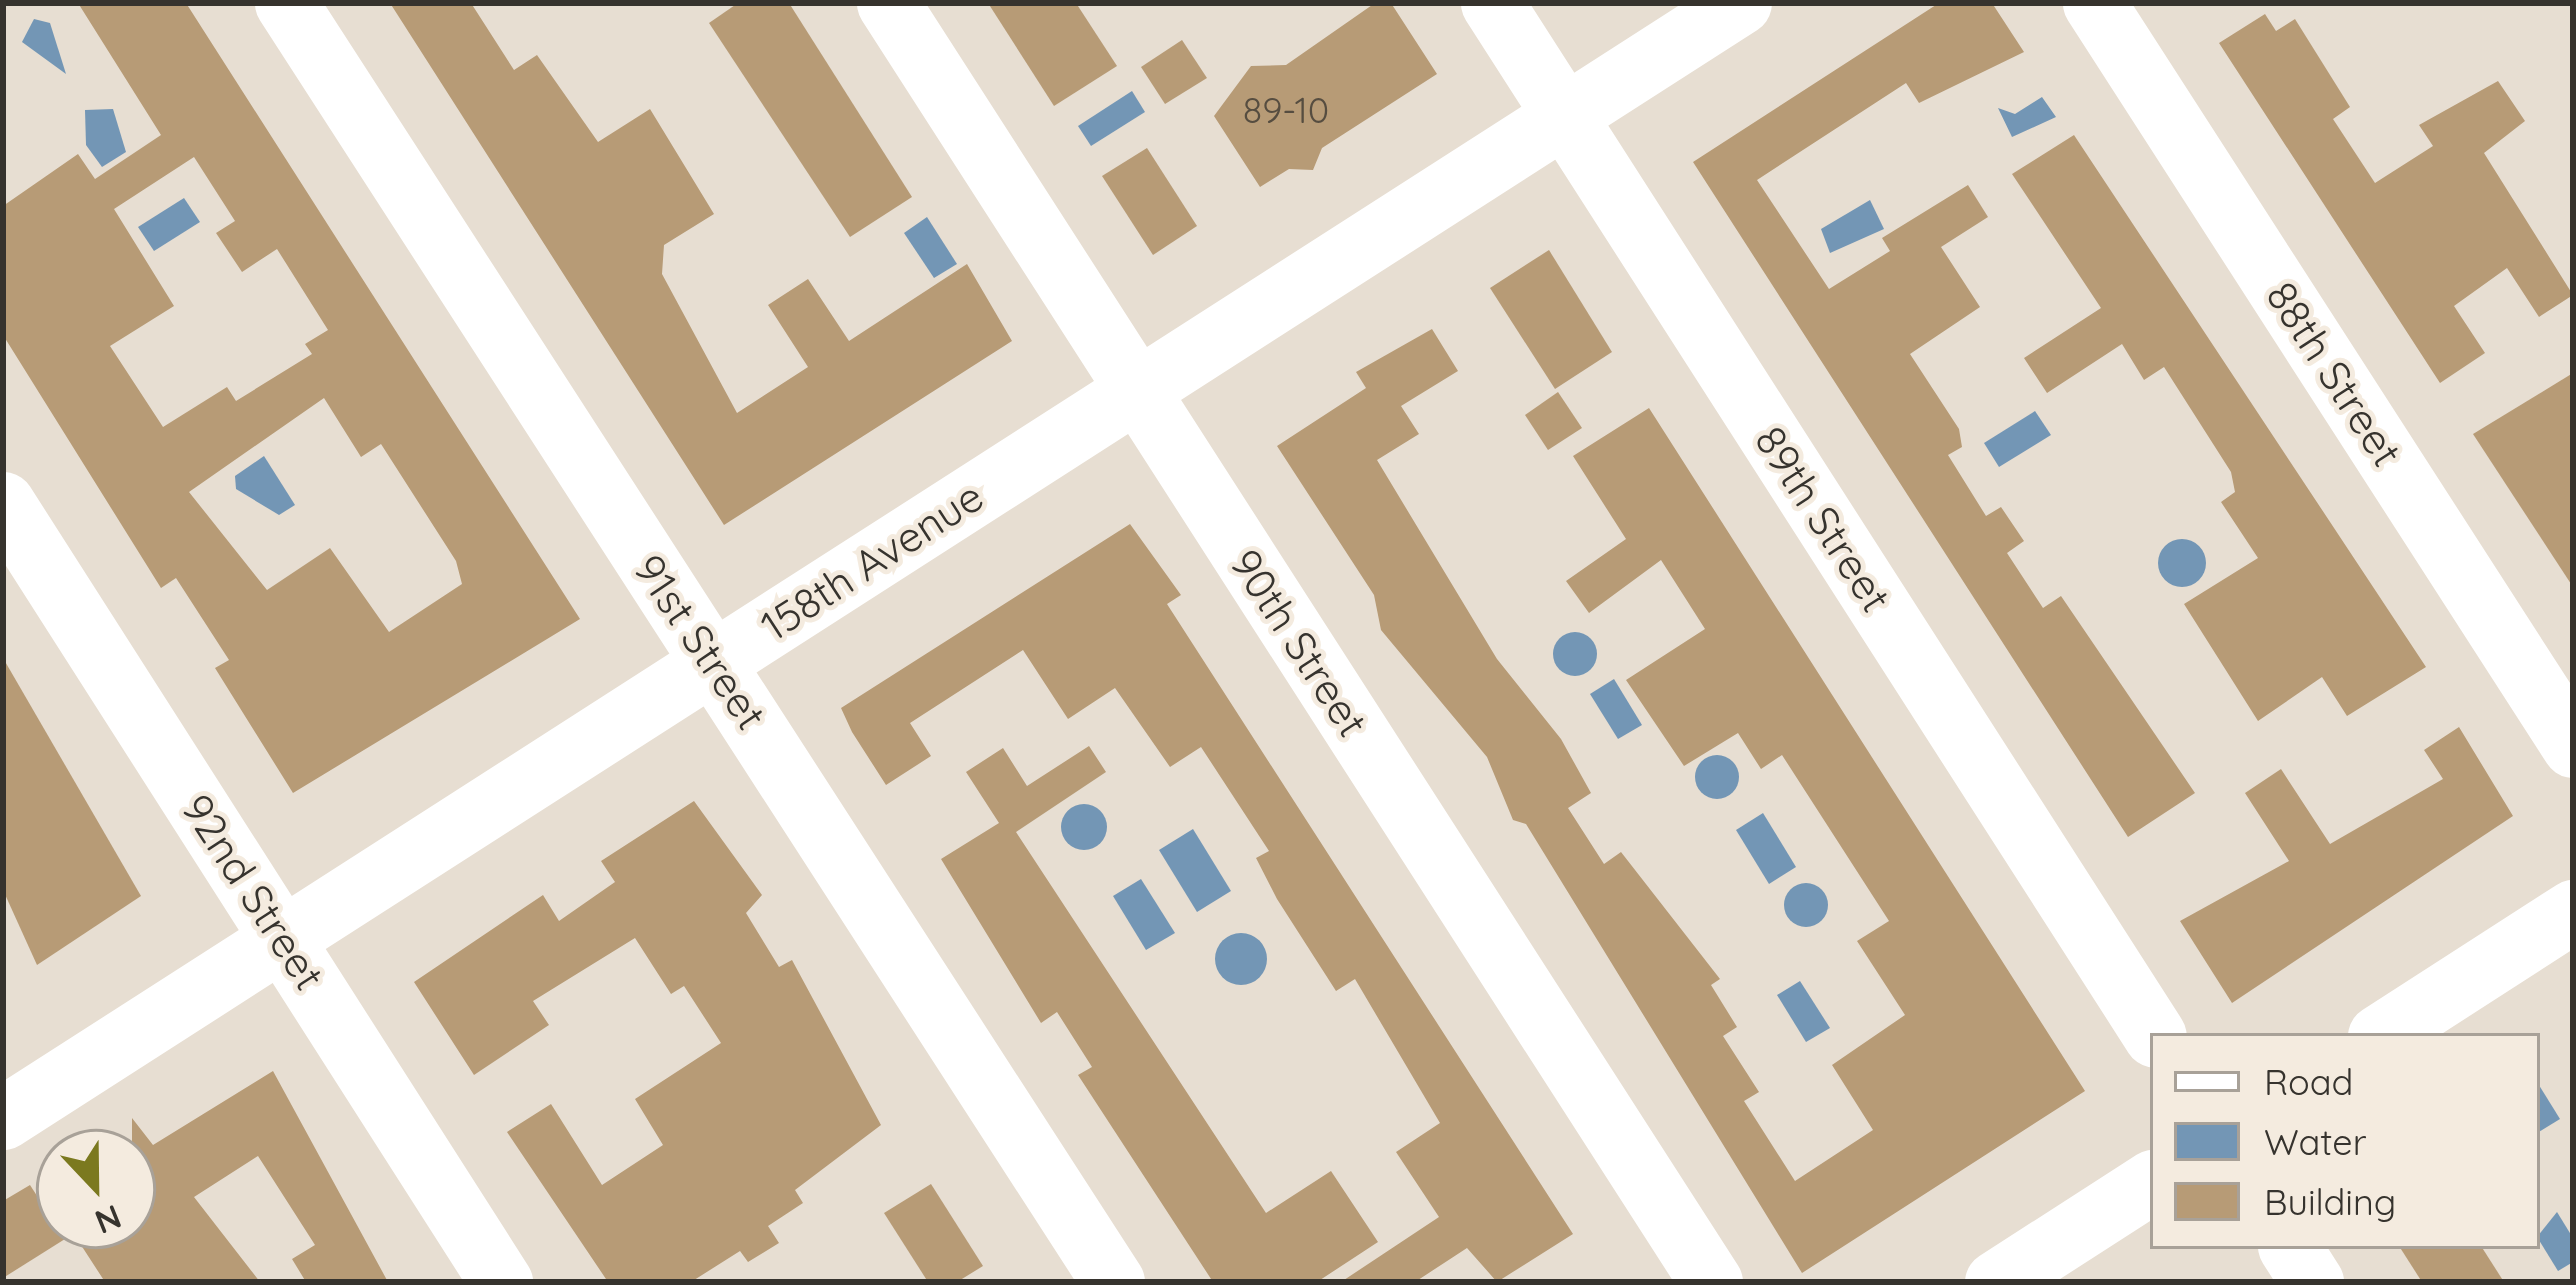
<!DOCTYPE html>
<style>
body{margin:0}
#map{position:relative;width:2576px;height:1285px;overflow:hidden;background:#e7ded2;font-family:Quicksand,sans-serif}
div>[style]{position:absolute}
.water>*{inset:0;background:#7396b5}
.round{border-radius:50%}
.building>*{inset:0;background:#b79b76}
.minor>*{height:63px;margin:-31.5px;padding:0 31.5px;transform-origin:31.5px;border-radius:31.5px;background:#fff}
span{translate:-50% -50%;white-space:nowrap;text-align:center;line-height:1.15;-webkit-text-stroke:10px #f4ebdf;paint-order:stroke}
.number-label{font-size:36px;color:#564d40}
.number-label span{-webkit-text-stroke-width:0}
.street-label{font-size:42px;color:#36332e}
.frame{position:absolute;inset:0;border:6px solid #36332e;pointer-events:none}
.legend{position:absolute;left:2150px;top:1033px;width:390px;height:216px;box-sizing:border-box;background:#f4ebdf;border:3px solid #a8a198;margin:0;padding:15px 21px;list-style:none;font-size:36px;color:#36332e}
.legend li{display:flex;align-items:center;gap:24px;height:60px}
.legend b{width:60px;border:3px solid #a8a198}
.north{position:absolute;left:36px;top:1129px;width:120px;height:120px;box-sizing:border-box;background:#f4ebdf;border:3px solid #a8a198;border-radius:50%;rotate:158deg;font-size:33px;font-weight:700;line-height:48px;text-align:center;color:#36332e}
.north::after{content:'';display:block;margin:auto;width:42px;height:54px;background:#7b791f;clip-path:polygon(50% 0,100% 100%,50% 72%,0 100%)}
</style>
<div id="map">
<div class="water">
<i style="clip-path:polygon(34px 19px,50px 23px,66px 74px,22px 42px)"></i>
<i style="clip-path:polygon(1132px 91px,1145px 112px,1091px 146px,1078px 126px)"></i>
<i style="clip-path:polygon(2042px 97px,2056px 117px,2012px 137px,1998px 108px,2015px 114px)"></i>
<i style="clip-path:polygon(113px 109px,126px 152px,102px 167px,86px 145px,85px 110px)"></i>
<i style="clip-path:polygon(184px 198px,200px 222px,154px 251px,138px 227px)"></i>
<i style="clip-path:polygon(1870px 200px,1884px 229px,1830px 253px,1821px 229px)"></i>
<i style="clip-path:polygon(927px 217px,957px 264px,934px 278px,904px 233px)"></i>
<i style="clip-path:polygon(2035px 411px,2051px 435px,1999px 467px,1984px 443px)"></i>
<i style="clip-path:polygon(264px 456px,295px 505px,279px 515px,236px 489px,235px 476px)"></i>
<i class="round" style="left:2158px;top:539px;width:48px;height:48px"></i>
<i class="round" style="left:1553px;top:632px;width:44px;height:44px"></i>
<i style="clip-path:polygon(1614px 679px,1642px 725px,1618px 739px,1590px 694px)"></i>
<i class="round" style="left:1695px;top:755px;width:44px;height:44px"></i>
<i class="round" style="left:1061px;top:804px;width:46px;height:46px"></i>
<i style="clip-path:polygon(1763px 813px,1796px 867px,1769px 884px,1736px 830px)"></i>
<i style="clip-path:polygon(1193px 829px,1231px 891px,1197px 912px,1159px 850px)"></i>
<i style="clip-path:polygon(1141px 879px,1175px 933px,1146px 950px,1113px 896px)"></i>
<i class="round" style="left:1784px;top:883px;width:44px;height:44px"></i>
<i class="round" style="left:1215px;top:933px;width:52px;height:52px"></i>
<i style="clip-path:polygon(1800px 981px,1830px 1028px,1806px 1042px,1777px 995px)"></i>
<i style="clip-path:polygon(2537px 1082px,2560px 1119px,2537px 1133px)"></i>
<i style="clip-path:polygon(2557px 1212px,2573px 1238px,2573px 1262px,2558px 1271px,2537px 1237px)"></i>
</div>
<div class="building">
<i style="clip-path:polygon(evenodd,78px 3px,186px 3px,580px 619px,293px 793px,215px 668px,229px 660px,176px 578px,161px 588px,3px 335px,3px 206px,78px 154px,95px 179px,161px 135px,78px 3px,194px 157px,235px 221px,216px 233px,242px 272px,277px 249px,328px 330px,305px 344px,312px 354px,236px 401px,227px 387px,163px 427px,110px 346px,174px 306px,114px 209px,194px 157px,78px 3px,324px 398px,361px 457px,381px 444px,456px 561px,462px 584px,389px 632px,330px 548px,267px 590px,189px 492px,324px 398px)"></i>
<i style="clip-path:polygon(390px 3px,471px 3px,514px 70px,537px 55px,598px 142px,650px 109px,714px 214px,664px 245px,662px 274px,737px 413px,808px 367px,768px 305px,808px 279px,849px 341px,967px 264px,1012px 341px,724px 525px)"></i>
<i style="clip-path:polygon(738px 3px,789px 3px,912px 197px,850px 237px,709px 23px)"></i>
<i style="clip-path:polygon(988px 3px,1076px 3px,1117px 66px,1054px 106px)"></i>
<i style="clip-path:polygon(1375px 3px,1391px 3px,1437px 74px,1322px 148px,1313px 170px,1289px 169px,1260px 187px,1214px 116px,1251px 66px,1286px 65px)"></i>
<i style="clip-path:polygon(1939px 3px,1992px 3px,2024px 52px,1919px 103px,1906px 83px,1757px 180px,1829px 289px,1890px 251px,1882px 238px,1968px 185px,1988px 217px,1941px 247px,1980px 307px,1910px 354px,1959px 429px,1962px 447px,1948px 455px,1986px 516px,2001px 507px,2024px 541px,2007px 553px,2043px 608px,2061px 596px,2195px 793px,2128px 837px,1693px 162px)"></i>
<i style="clip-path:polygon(2265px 14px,2276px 31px,2295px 19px,2350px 107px,2333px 119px,2375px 183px,2433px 146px,2419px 125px,2498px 81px,2525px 121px,2484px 153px,2573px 295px,2539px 317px,2507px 268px,2454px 306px,2485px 353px,2440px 383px,2219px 43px)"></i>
<i style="clip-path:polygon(1182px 40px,1207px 78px,1165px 104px,1141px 67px)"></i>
<i style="clip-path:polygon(2074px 135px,2426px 667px,2347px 716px,2322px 677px,2258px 721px,2184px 604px,2258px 558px,2221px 502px,2235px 492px,2231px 472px,2164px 367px,2144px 380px,2122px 344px,2047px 393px,2024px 358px,2101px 308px,2012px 174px)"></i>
<i style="clip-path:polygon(1147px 148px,1197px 226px,1153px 255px,1102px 176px)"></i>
<i style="clip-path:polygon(1549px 250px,1612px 352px,1555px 389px,1490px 288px)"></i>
<i style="clip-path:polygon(1432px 329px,1458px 371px,1401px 406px,1419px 434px,1377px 460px,1497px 659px,1561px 739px,1591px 793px,1568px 808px,1604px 864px,1621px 852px,1720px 979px,1711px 985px,1737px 1027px,1723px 1036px,1759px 1092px,1744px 1101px,1795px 1181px,1873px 1130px,1832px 1065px,1905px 1015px,1857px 941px,1889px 921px,1782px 755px,1761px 769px,1738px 733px,1684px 766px,1626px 680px,1705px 629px,1661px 560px,1589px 613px,1566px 581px,1626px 539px,1573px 456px,1649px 408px,2085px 1091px,1802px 1273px,1526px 824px,1513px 820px,1487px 757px,1381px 630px,1374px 595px,1277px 446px,1366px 388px,1356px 372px)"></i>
<i style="clip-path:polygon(2573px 373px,2573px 587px,2473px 434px)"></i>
<i style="clip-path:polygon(1558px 392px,1582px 428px,1548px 450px,1525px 415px)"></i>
<i style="clip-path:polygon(1130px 524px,1181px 595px,1167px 604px,1573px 1234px,1497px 1282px,1467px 1248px,1415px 1282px,1341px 1282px,1439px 1217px,1396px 1152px,1440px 1123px,1355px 979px,1336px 991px,1277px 899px,1256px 858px,1269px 851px,1201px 747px,1170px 767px,1115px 688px,1068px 719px,1023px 650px,910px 723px,931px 756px,886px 785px,852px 732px,841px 708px)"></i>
<i style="clip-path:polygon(3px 658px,141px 896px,37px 965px,3px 890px)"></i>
<i style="clip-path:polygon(2459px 727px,2513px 816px,2232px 1003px,2180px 921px,2289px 861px,2245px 793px,2281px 769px,2330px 844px,2443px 779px,2424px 750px)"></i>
<i style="clip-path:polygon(1089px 746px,1106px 772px,1016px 832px,1266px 1213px,1331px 1171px,1378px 1242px,1317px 1282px,1213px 1282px,1078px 1075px,1092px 1067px,1057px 1012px,1041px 1023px,941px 859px,999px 823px,966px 772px,1003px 748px,1027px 786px)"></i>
<i style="clip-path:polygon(694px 801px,762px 895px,746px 913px,779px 967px,792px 960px,881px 1125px,795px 1190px,803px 1203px,768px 1226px,779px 1243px,748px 1262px,740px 1251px,691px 1282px,608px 1282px,507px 1132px,551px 1104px,602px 1185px,663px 1145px,635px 1099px,721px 1043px,684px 986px,671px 994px,635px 938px,533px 1001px,549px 1025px,474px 1075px,414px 982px,543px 895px,559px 921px,615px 882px,601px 861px)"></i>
<i style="clip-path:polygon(273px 1071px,388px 1282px,306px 1282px,292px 1259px,315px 1245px,258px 1156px,194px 1197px,260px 1282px,105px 1282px,68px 1225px,132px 1225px,132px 1118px,153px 1145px)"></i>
<i style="clip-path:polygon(931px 1184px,983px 1266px,957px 1282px,928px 1282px,884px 1213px)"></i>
<i style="clip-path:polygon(30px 1185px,65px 1239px,3px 1278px,3px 1201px)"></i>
<i style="clip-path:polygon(2399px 1246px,2481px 1246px,2504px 1282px,2422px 1282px)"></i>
</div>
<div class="minor">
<i style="left:286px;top:3px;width:1523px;rotate:57.11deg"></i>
<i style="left:888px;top:3px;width:1521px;rotate:57.24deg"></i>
<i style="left:1492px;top:3px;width:1227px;rotate:57.31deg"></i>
<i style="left:2094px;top:3px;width:884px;rotate:57.19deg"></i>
<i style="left:3px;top:503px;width:925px;rotate:57.41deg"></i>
<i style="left:2379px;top:1036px;width:231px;rotate:-32.8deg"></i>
<i style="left:3px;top:1118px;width:2064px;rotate:-32.7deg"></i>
<i style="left:2289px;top:1246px;width:43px;rotate:57.4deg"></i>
<i style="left:1996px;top:1282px;width:187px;rotate:-32.8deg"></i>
</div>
<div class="number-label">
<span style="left:1286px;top:110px">89-10</span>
</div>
<div class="street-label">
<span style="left:2334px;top:374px;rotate:57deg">88th Street</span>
<span style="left:1823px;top:519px;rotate:57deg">89th Street</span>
<span style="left:872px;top:561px;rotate:-33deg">158th Avenue</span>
<span style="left:700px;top:642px;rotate:56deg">91st Street</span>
<span style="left:1299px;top:643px;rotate:57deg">90th Street</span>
<span style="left:253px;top:892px;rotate:57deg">92nd Street</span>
</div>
<div class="frame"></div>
<ul class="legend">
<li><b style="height:15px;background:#fff"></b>Road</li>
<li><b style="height:33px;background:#7396b5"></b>Water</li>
<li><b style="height:33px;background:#b79b76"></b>Building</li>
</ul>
<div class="north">N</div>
</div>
